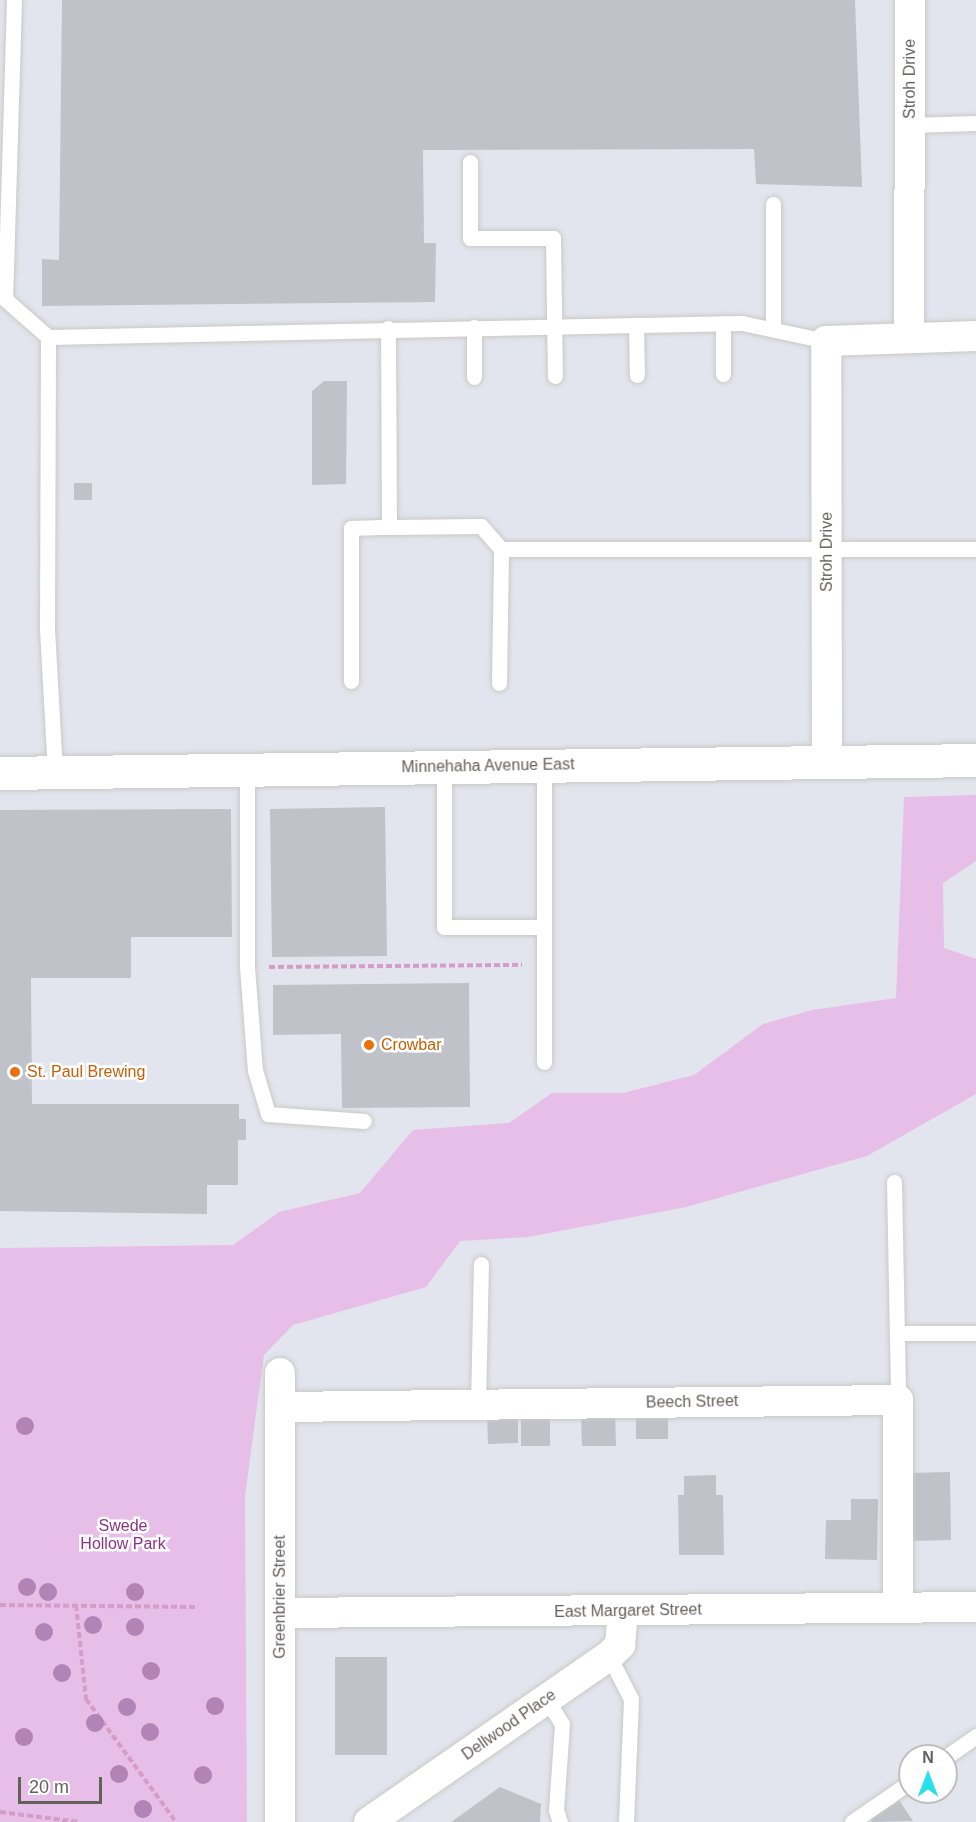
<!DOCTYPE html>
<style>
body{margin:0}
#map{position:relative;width:976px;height:1822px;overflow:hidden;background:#e2e5ee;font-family:Arial,sans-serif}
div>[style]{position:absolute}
.green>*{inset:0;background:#e7bee7}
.building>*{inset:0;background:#bfc2c9}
.path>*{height:4px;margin-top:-2px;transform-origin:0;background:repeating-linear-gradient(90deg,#d49dc6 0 6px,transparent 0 9px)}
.roads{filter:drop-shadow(0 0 2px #cbc9c4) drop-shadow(0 0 2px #cbc9c4)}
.service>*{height:15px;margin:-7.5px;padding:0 7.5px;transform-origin:7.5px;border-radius:7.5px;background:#fff}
.minor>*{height:30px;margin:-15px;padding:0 15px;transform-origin:15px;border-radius:15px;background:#fff}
.tertiary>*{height:33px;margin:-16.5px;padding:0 16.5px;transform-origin:16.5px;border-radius:16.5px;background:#fff}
.trees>*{width:18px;height:18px;margin:-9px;border-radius:50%;background:#b283b5}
.dots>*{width:16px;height:16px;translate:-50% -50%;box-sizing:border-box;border:3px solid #fff;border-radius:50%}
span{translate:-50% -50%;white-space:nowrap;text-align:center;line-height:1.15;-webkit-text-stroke:5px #fff;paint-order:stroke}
.street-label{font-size:16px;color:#64605b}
.food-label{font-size:16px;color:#c56008}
.left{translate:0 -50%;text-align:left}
.park-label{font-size:16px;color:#8a3386}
.north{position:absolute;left:898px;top:1744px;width:60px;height:60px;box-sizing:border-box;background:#fff;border:2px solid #c1bfbd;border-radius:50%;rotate:0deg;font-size:16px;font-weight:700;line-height:24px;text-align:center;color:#64605b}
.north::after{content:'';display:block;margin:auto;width:21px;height:27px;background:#28dfee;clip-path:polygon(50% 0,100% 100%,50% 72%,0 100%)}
.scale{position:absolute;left:18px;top:1777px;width:84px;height:27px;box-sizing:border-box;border:3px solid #64605b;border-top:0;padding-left:8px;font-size:18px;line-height:21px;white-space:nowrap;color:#64605b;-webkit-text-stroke:4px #fff;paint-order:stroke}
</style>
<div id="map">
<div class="green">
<i style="clip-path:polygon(976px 795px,976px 861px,943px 883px,944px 948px,976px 959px,976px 1094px,867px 1156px,686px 1207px,528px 1237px,460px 1241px,426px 1287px,293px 1325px,264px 1355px,245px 1496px,247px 1822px,0 1822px,0 1248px,233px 1245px,279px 1212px,360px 1193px,413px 1130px,509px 1123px,552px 1093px,623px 1093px,694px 1075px,763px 1024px,812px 1010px,896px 998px,904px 797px)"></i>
</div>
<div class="building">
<i style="clip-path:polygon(62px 0,855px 0,862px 187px,756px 184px,754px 149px,423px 150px,424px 243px,436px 243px,435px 302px,42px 306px,42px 259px,59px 260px)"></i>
<i style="clip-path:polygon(324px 381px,347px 381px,346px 484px,312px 485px,312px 391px)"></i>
<i style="clip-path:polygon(74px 483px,92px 483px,92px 500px,74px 500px)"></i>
<i style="clip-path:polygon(385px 807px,387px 956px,272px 957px,270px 809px)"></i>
<i style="clip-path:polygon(231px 809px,232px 937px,131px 937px,131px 978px,31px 978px,32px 1104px,239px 1104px,239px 1119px,246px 1119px,246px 1140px,238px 1140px,238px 1185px,207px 1185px,207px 1214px,0 1211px,0 810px)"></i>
<i style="clip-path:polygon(469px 983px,470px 1107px,342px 1108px,341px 1034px,273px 1035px,273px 985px)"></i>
<i style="clip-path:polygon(518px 1411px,518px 1443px,488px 1444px,487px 1412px)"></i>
<i style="clip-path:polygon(521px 1411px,550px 1411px,550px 1446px,521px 1446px)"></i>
<i style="clip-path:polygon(581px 1412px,615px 1412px,616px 1446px,582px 1446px)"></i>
<i style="clip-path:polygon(636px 1412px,668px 1413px,668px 1439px,636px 1439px)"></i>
<i style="clip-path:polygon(950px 1472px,951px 1540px,910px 1541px,909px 1473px)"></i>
<i style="clip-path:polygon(716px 1475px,716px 1495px,723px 1495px,724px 1555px,679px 1555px,678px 1495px,684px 1495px,684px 1476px)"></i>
<i style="clip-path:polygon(851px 1499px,878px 1499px,877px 1560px,825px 1559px,826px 1520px,851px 1520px)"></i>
<i style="clip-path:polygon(335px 1657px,387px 1657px,387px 1755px,335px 1755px)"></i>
<i style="clip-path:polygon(500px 1787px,541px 1804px,540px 1822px,451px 1822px)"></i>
<i style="clip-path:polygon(899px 1800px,913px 1821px,872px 1822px,870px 1819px)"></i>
</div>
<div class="path">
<i style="left:269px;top:967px;width:253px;rotate:-0.5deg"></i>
<i style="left:0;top:1605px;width:197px;rotate:0.6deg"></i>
<i style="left:76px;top:1605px;width:95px;rotate:83.9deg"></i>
<i style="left:86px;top:1699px;width:152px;rotate:53.8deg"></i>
<i style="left:0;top:1812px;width:80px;rotate:7.2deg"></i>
</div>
<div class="roads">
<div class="service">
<i style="left:14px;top:0;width:299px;rotate:91.7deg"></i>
<i style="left:5px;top:299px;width:57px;rotate:41.5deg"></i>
<i style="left:910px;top:125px;width:66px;rotate:-1.7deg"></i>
<i style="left:470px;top:162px;width:76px;rotate:90deg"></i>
<i style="left:470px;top:238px;width:83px"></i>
<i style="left:553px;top:238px;width:138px;rotate:89.2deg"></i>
<i style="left:773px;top:204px;width:125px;rotate:90deg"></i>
<i style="left:723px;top:323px;width:51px;rotate:90deg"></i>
<i style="left:636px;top:325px;width:50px;rotate:88.9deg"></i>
<i style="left:474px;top:377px;width:50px;rotate:-90deg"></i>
<i style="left:389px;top:527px;width:92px;rotate:-0.6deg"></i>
<i style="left:481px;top:526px;width:30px;rotate:49deg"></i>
<i style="left:351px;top:681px;width:153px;rotate:-90deg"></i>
<i style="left:351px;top:528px;width:38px;rotate:-2deg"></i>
<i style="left:389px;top:527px;width:199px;rotate:-90.3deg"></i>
<i style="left:499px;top:683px;width:134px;rotate:-89.1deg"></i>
<i style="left:501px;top:549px;width:475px"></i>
<i style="left:544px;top:765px;width:297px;rotate:90deg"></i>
<i style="left:444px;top:766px;width:161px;rotate:90deg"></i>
<i style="left:444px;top:927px;width:100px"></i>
<i style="left:247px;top:768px;width:199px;rotate:90deg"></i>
<i style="left:247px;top:967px;width:103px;rotate:85.6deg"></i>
<i style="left:255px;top:1070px;width:46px;rotate:73.5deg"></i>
<i style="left:268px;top:1114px;width:96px;rotate:4.2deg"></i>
<i style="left:55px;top:772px;width:142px;rotate:-93.2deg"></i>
<i style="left:47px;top:630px;width:293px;rotate:-89.8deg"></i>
<i style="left:48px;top:337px;width:694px;rotate:-1.16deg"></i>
<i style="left:742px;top:323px;width:86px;rotate:12.1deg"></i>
<i style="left:894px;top:1182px;width:218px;rotate:88.9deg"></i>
<i style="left:897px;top:1333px;width:79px"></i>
<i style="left:478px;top:1405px;width:141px;rotate:-88.8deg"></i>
<i style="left:609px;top:1656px;width:48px;rotate:62.9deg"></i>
<i style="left:631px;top:1699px;width:123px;rotate:92.3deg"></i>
<i style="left:547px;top:1700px;width:28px;rotate:58deg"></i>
<i style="left:562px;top:1724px;width:86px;rotate:94deg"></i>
<i style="left:556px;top:1810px;width:13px;rotate:72deg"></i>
<i style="left:946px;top:1757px;width:37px;rotate:-35deg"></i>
<i style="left:852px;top:1822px;width:70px;rotate:-34.6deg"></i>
</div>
<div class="minor">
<i style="left:909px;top:338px;width:338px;rotate:-89.8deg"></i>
<i style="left:827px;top:763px;width:422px;rotate:-90.1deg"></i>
<i style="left:826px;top:341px;width:150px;rotate:-1.9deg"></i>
<i style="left:280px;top:1407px;width:618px;rotate:-0.65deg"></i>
<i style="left:898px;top:1400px;width:206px;rotate:90deg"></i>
<i style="left:280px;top:1613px;width:696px;rotate:-0.49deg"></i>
<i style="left:280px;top:1822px;width:449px;rotate:-90deg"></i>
<i style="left:369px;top:1822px;width:292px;rotate:-34.7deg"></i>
<i style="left:609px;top:1656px;width:16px;rotate:-45deg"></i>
<i style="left:620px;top:1645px;width:33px;rotate:-85deg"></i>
</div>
<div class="tertiary">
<i style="left:0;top:773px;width:976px;rotate:-0.76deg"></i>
</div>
</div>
<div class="trees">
<i style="left:25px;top:1426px"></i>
<i style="left:27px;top:1587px"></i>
<i style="left:48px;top:1592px"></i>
<i style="left:135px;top:1592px"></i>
<i style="left:93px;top:1625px"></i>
<i style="left:135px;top:1627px"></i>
<i style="left:44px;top:1632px"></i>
<i style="left:151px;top:1671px"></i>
<i style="left:62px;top:1673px"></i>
<i style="left:215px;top:1706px"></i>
<i style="left:127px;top:1707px"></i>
<i style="left:95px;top:1723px"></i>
<i style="left:150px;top:1732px"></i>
<i style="left:24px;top:1737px"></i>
<i style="left:119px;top:1774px"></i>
<i style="left:203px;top:1775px"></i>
<i style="left:143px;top:1809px"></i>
</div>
<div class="dots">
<i style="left:369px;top:1045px;background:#e8710a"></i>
<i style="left:15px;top:1072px;background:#e8710a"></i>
</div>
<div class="street-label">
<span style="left:910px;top:79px;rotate:-90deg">Stroh Drive</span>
<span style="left:827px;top:552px;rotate:-90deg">Stroh Drive</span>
<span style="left:488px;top:766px;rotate:-1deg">Minnehaha Avenue East</span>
<span style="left:692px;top:1402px;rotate:-1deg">Beech Street</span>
<span style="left:280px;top:1597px;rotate:-90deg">Greenbrier Street</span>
<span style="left:628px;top:1611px;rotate:-1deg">East Margaret Street</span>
<span style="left:509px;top:1725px;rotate:-35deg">Dellwood Place</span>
</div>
<div class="food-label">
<span class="left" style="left:381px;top:1045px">Crowbar</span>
<span class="left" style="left:27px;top:1072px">St. Paul Brewing</span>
</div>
<div class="park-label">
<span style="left:123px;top:1535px">Swede<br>Hollow Park</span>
</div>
<div class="north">N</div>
<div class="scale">20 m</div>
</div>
